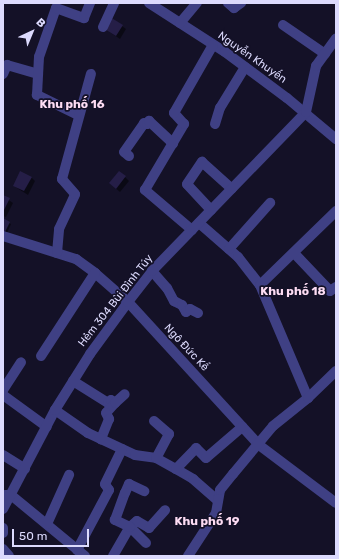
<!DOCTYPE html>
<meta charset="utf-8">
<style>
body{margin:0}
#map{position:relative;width:339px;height:559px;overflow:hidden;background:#141127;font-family:Rubik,sans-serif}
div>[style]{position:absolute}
.shadow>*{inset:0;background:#0007}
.building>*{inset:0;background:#251e47}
.minor>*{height:10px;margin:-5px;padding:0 5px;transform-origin:5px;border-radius:5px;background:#3f4084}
span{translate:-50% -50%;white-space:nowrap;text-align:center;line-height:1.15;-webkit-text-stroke:3.5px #141127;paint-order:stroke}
.street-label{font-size:11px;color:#dcdafd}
.neighbourhood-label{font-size:12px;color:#fddcf3;font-weight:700}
.frame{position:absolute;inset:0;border:4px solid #dcdafd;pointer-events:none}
.north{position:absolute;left:12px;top:12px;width:40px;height:40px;-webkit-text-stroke:3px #141127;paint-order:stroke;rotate:44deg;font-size:11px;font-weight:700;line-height:16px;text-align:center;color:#dcdafd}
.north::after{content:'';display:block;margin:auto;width:14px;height:18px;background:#dcdafd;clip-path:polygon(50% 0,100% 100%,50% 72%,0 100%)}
.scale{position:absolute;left:12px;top:529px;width:77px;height:18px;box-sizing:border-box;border:2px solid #dcdafd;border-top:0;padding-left:5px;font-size:12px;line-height:14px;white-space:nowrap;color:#dcdafd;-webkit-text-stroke:3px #141127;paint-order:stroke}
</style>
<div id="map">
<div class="shadow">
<i style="clip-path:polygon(122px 26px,126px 29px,120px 39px,104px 28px)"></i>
<i style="clip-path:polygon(31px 177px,35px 181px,28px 195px,14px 186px)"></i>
<i style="clip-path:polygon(125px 177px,129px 181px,120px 192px,114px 187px)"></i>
<i style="clip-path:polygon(3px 196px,13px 203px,6px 217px,3px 216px)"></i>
<i style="clip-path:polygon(3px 220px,11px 224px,7px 233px,3px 231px)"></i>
</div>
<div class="building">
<i style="clip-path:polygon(110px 17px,123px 25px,116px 36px,103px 28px)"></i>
<i style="clip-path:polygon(20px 171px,32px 177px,24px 191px,13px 186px)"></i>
<i style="clip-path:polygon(119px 171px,126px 176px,116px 189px,109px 183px)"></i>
<i style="clip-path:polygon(3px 195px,10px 198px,3px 212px)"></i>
<i style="clip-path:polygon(3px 218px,10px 222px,5px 232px,3px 231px)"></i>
</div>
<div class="minor">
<i style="left:149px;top:3px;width:90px;rotate:32.8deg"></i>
<i style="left:225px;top:52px;width:77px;rotate:36.6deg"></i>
<i style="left:287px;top:98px;width:64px;rotate:39.9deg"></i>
<i style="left:228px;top:3px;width:8px;rotate:40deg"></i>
<i style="left:234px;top:8px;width:9px;rotate:-36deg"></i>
<i style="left:180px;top:23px;width:26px;rotate:-50deg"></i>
<i style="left:283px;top:25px;width:51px;rotate:34.6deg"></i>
<i style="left:103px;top:27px;width:26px;rotate:-65deg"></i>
<i style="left:3px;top:74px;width:10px;rotate:-66deg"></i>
<i style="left:7px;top:65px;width:32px;rotate:16deg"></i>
<i style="left:78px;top:115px;width:46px;rotate:-154deg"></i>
<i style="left:37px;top:95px;width:38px;rotate:-87deg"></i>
<i style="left:39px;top:57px;width:52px;rotate:-70.9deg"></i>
<i style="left:56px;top:8px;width:30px;rotate:20deg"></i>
<i style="left:84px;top:18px;width:16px;rotate:-68deg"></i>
<i style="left:215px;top:124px;width:17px;rotate:-73deg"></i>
<i style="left:220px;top:108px;width:48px;rotate:-58.6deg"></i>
<i style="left:129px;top:156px;width:6px;rotate:-141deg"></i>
<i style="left:124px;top:152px;width:35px;rotate:-55deg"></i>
<i style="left:144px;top:123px;width:3px;rotate:18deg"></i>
<i style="left:147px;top:124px;width:4px;rotate:-56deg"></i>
<i style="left:149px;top:121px;width:33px;rotate:43deg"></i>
<i style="left:211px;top:210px;width:35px;rotate:-133deg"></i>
<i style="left:187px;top:184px;width:27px;rotate:-56deg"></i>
<i style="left:202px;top:162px;width:40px;rotate:42deg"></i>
<i style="left:199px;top:223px;width:52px;rotate:41.1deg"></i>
<i style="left:238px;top:257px;width:36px;rotate:52deg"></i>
<i style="left:260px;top:285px;width:123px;rotate:67deg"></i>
<i style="left:192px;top:230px;width:62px;rotate:-139.6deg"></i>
<i style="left:145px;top:190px;width:77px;rotate:-59.4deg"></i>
<i style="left:184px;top:124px;width:15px;rotate:-132deg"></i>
<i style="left:174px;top:113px;width:78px;rotate:-60.2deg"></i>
<i style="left:3px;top:236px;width:77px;rotate:17.5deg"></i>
<i style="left:76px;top:259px;width:24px;rotate:36deg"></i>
<i style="left:95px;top:273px;width:44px;rotate:41.3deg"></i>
<i style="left:128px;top:302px;width:194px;rotate:47.5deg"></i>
<i style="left:259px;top:445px;width:96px;rotate:37deg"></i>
<i style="left:229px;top:249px;width:62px;rotate:-48.3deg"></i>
<i style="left:57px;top:253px;width:24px;rotate:-85deg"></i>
<i style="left:59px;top:229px;width:38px;rotate:-65deg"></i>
<i style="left:75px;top:194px;width:20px;rotate:-131deg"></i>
<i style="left:62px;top:179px;width:109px;rotate:-74.6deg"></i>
<i style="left:294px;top:253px;width:52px;rotate:46.5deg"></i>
<i style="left:330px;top:291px;width:7px;rotate:-34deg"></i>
<i style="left:152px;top:271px;width:23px;rotate:49deg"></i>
<i style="left:167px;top:288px;width:15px;rotate:62deg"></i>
<i style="left:174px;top:301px;width:9px;rotate:27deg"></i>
<i style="left:182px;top:305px;width:8px;rotate:60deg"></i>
<i style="left:186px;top:312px;width:5px;rotate:-37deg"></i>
<i style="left:190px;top:309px;width:9px;rotate:27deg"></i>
<i style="left:260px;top:285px;width:106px;rotate:-44.2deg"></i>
<i style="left:41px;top:356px;width:99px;rotate:-57deg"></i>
<i style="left:73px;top:381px;width:41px;rotate:32.2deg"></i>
<i style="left:108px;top:403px;width:4px;rotate:-45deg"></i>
<i style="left:111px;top:400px;width:5px;rotate:37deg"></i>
<i style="left:115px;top:403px;width:13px;rotate:132deg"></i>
<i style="left:106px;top:413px;width:7px;rotate:63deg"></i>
<i style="left:109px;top:419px;width:22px;rotate:112deg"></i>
<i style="left:3px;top:390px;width:33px;rotate:-57deg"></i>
<i style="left:3px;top:395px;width:54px;rotate:36deg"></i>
<i style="left:115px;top:403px;width:13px;rotate:-42deg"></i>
<i style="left:55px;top:410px;width:40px;rotate:34.9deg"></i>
<i style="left:88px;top:433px;width:52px;rotate:25.1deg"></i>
<i style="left:135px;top:455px;width:21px;rotate:8deg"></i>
<i style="left:156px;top:458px;width:23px;rotate:29deg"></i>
<i style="left:176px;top:469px;width:20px;rotate:30deg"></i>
<i style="left:193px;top:479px;width:33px;rotate:41deg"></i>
<i style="left:154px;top:421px;width:20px;rotate:41deg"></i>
<i style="left:169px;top:434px;width:27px;rotate:118deg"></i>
<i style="left:3px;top:455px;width:26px;rotate:32deg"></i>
<i style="left:176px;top:469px;width:29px;rotate:-46deg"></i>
<i style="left:196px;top:448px;width:14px;rotate:45deg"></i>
<i style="left:206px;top:458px;width:48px;rotate:-40.7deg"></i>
<i style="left:5px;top:495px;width:6px"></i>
<i style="left:11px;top:495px;width:96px;rotate:39.5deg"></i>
<i style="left:3px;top:509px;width:112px;rotate:-62.3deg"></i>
<i style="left:55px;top:410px;width:66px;rotate:-58deg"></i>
<i style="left:90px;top:354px;width:64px;rotate:-53.8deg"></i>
<i style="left:128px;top:302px;width:39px;rotate:-52deg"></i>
<i style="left:152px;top:271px;width:221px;rotate:-45.9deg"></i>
<i style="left:306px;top:112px;width:47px;rotate:-77.7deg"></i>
<i style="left:316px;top:66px;width:34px;rotate:-54deg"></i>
<i style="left:47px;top:524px;width:54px;rotate:-65.8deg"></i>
<i style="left:3px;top:528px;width:5px;rotate:90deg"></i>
<i style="left:146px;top:543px;width:23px;rotate:-135deg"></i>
<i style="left:130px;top:527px;width:9px;rotate:-41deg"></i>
<i style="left:137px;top:521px;width:14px;rotate:30deg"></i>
<i style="left:149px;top:528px;width:24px;rotate:-48deg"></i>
<i style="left:3px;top:549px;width:9px;rotate:49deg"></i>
<i style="left:77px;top:550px;width:68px;rotate:-61.9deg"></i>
<i style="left:109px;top:490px;width:7px;rotate:-124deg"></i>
<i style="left:105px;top:484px;width:39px;rotate:-64deg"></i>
<i style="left:113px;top:556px;width:34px;rotate:-60deg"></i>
<i style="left:130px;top:527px;width:17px;rotate:-155deg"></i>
<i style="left:115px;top:520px;width:29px;rotate:-70deg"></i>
<i style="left:125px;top:493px;width:10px;rotate:-66deg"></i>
<i style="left:129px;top:484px;width:17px;rotate:25deg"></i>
<i style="left:188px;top:556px;width:51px;rotate:-56.9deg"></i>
<i style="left:216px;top:513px;width:23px;rotate:-80deg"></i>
<i style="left:220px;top:490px;width:21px;rotate:-51deg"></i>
<i style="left:233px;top:474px;width:62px;rotate:-50.2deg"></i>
<i style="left:273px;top:426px;width:45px;rotate:-38.7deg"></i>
<i style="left:308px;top:398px;width:39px;rotate:-44deg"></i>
</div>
<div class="street-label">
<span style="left:252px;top:58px;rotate:35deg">Nguyễn Khuyến</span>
<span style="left:116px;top:301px;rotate:-52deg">Hẻm 304 Bùi Đình Túy</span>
<span style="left:186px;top:348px;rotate:47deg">Ngô Đức Kế</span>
</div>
<div class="neighbourhood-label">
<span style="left:72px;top:105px">Khu phố 16</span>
<span style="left:293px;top:292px">Khu phố 18</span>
<span style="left:207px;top:522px">Khu phố 19</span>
</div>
<div class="frame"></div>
<div class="north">B</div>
<div class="scale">50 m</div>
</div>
